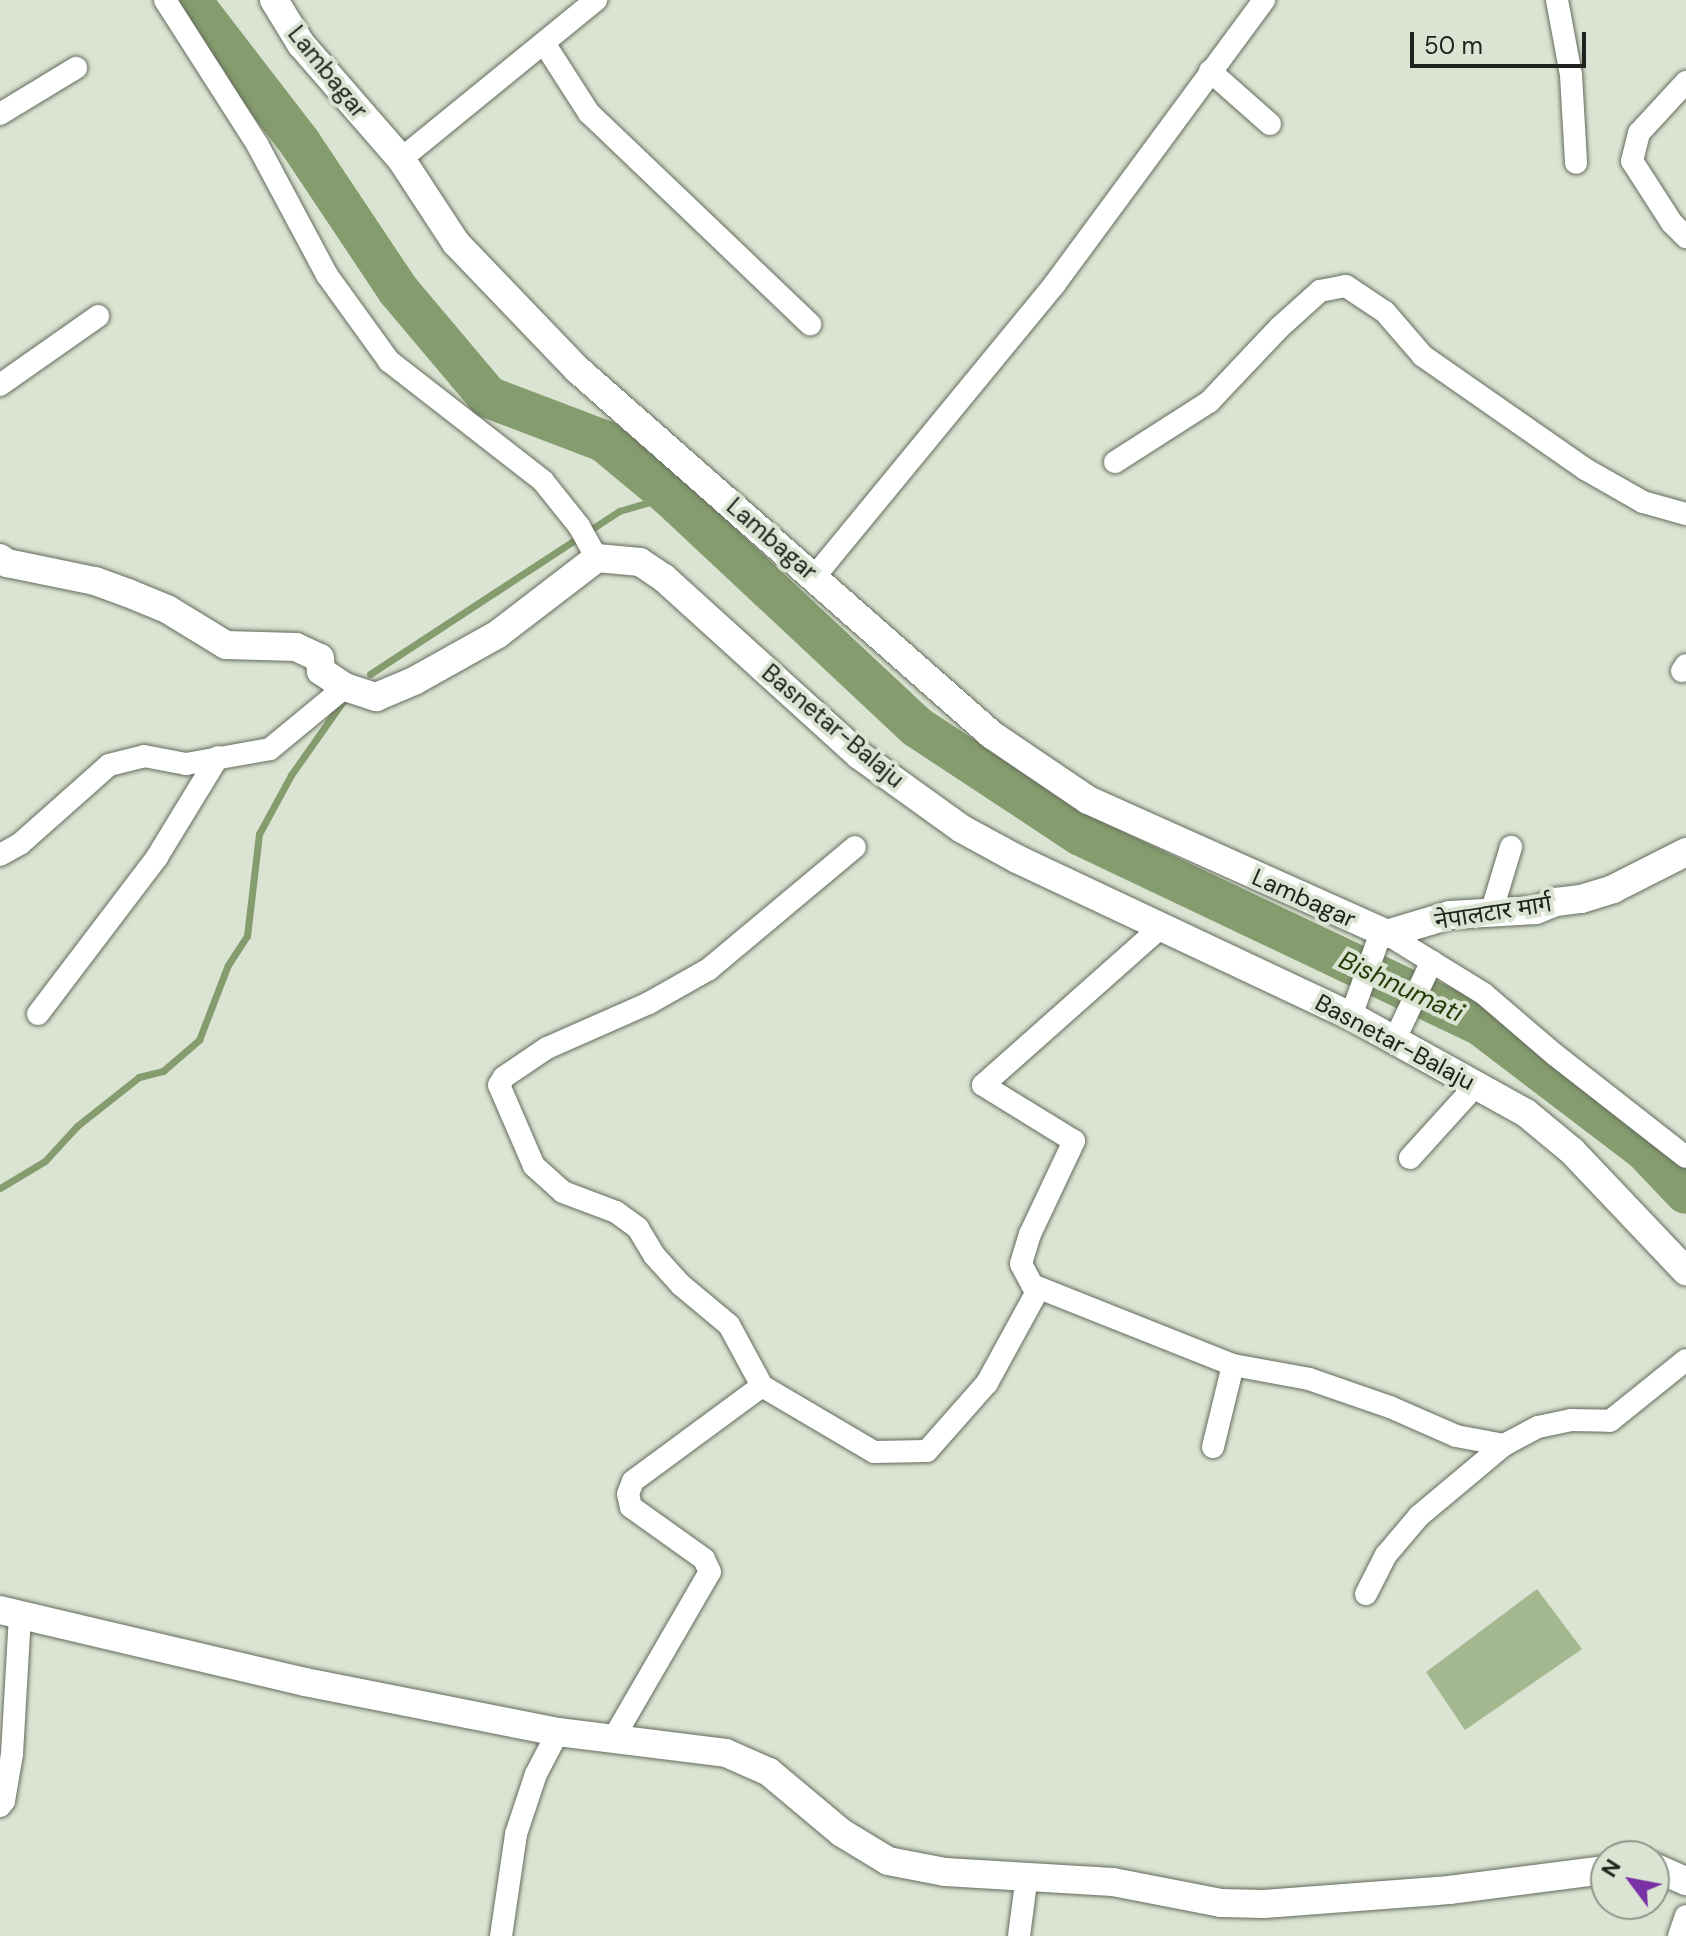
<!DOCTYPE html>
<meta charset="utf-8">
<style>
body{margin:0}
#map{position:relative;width:1686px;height:1936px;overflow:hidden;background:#dbe4d3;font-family:"DM Sans","Noto Sans Devanagari",sans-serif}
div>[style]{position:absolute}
.green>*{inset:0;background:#a3b88e}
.stream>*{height:7px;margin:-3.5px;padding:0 3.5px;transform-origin:3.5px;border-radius:3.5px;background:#859c6e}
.river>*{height:42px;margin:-21px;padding:0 21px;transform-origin:21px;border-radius:21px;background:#859c6e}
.roads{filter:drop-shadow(0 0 2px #636b5c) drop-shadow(0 0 2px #636b5c)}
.minor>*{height:22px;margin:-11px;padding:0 11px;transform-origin:11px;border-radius:11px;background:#fff}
.tertiary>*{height:28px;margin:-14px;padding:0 14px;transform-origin:14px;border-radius:14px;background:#fff}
span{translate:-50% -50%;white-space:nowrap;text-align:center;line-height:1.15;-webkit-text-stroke:8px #dbe4d3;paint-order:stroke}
.street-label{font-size:24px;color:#20231d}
.water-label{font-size:26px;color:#273d08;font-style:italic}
.north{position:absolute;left:1590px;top:1840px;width:80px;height:80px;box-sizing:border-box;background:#dbe4d3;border:2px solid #90978a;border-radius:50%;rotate:302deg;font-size:22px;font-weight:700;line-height:32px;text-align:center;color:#20231d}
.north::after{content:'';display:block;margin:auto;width:28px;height:36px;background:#7931a4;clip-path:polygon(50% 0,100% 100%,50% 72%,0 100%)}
.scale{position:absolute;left:1410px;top:32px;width:176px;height:36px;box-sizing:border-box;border:4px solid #20231d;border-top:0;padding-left:10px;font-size:24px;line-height:28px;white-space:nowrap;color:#20231d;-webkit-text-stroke:6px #dbe4d3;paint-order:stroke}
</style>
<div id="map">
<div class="green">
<i style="clip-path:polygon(1537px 1589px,1582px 1649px,1465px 1730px,1426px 1672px)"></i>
</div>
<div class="stream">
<i style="left:370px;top:674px;width:298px;rotate:-33.2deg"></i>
<i style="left:619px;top:511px;width:53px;rotate:-16.4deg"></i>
<i style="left:0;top:1188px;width:52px;rotate:-31deg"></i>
<i style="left:45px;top:1161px;width:47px;rotate:-47.6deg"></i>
<i style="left:77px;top:1126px;width:79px;rotate:-38.3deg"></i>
<i style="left:139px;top:1077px;width:25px;rotate:-14deg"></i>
<i style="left:163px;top:1071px;width:48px;rotate:-40.7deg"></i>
<i style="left:199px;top:1040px;width:80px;rotate:-68.9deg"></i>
<i style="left:228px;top:965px;width:35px;rotate:-57deg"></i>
<i style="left:247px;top:936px;width:103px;rotate:-83.3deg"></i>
<i style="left:259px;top:834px;width:67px;rotate:-61.5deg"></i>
<i style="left:291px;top:775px;width:90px;rotate:-54.9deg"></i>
</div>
<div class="river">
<i style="left:190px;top:0;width:180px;rotate:52.4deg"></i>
<i style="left:300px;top:143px;width:177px;rotate:56.3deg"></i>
<i style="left:398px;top:290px;width:140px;rotate:49.9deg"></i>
<i style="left:488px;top:397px;width:124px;rotate:20.8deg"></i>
<i style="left:604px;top:441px;width:86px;rotate:39.8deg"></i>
<i style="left:670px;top:496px;width:338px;rotate:43.1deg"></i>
<i style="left:917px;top:727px;width:196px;rotate:33.4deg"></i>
<i style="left:1081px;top:835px;width:443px;rotate:25.4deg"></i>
<i style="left:1481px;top:1025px;width:206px;rotate:37.3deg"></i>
<i style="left:1645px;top:1150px;width:59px;rotate:46.4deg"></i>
</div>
<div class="roads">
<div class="minor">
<i style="left:165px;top:0;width:171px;rotate:57.4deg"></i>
<i style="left:257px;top:144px;width:149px;rotate:61.9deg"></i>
<i style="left:327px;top:275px;width:106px;rotate:54.2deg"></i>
<i style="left:389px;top:361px;width:195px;rotate:37.9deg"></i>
<i style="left:543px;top:481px;width:58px;rotate:51.3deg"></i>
<i style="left:579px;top:526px;width:37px;rotate:61deg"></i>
<i style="left:1557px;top:0;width:76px;rotate:79.4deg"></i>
<i style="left:1571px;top:75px;width:88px;rotate:86.7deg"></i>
<i style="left:544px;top:43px;width:83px;rotate:57.3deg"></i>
<i style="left:589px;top:113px;width:306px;rotate:43.7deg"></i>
<i style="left:1210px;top:71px;width:80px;rotate:41.5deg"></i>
<i style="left:1686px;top:82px;width:69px;rotate:132.7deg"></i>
<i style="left:1639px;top:133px;width:29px;rotate:104deg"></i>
<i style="left:1632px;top:161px;width:74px;rotate:57.2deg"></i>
<i style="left:1672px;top:223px;width:20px;rotate:45deg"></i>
<i style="left:0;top:114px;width:89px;rotate:-31.2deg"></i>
<i style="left:401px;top:159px;width:252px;rotate:-39.2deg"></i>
<i style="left:0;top:385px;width:120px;rotate:-35.1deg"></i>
<i style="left:1115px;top:462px;width:112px;rotate:-32.6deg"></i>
<i style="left:1209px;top:402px;width:103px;rotate:-46.6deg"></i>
<i style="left:1280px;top:327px;width:54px;rotate:-42deg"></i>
<i style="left:1320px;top:291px;width:26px;rotate:-11deg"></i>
<i style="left:1346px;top:286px;width:47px;rotate:33.7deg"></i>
<i style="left:1385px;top:312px;width:58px;rotate:49.2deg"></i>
<i style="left:1423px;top:356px;width:198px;rotate:34.9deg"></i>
<i style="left:1585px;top:469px;width:67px;rotate:29.6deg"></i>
<i style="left:1643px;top:502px;width:45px;rotate:15.6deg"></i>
<i style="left:815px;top:576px;width:377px;rotate:-50.6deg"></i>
<i style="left:1054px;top:285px;width:354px;rotate:-53.6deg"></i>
<i style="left:1682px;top:671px;width:7px;rotate:-56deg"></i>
<i style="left:0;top:855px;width:23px;rotate:-29deg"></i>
<i style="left:20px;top:844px;width:119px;rotate:-41.6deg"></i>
<i style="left:109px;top:765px;width:36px;rotate:-14deg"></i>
<i style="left:144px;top:756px;width:43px;rotate:10.8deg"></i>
<i style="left:186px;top:764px;width:85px;rotate:-10.1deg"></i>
<i style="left:270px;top:749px;width:97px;rotate:-39.6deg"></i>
<i style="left:1492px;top:910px;width:66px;rotate:-73.2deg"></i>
<i style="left:1161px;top:927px;width:238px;rotate:138.4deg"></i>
<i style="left:983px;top:1085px;width:107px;rotate:31.6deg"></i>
<i style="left:1074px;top:1141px;width:103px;rotate:115.3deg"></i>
<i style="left:1030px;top:1234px;width:31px;rotate:107deg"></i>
<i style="left:1021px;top:1264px;width:24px;rotate:62deg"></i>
<i style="left:1032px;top:1285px;width:216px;rotate:21.7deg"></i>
<i style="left:1233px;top:1365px;width:77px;rotate:10.4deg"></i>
<i style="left:1309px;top:1379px;width:86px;rotate:19.1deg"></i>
<i style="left:1390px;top:1407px;width:72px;rotate:23.7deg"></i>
<i style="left:1456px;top:1436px;width:49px;rotate:10.6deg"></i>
<i style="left:1504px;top:1445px;width:38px;rotate:-28deg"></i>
<i style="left:1538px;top:1427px;width:34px;rotate:-12deg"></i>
<i style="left:1571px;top:1420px;width:39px;rotate:1deg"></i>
<i style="left:1610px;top:1421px;width:97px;rotate:-38.8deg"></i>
<i style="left:1387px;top:934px;width:114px;rotate:31.7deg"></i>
<i style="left:1484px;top:994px;width:92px;rotate:40.6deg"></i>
<i style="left:1554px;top:1054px;width:167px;rotate:38deg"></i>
<i style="left:38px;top:1014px;width:197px;rotate:-52.8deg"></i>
<i style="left:157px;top:857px;width:117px;rotate:-58.6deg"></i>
<i style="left:1351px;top:1016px;width:89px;rotate:-70.3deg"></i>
<i style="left:1395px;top:1039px;width:86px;rotate:-64.6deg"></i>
<i style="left:1410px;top:1158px;width:100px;rotate:-47.8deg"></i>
<i style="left:762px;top:1386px;width:69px;rotate:-118.4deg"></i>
<i style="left:729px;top:1325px;width:62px;rotate:-140.2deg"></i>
<i style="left:681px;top:1285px;width:40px;rotate:-132deg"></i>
<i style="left:654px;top:1255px;width:31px;rotate:-121deg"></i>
<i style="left:638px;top:1228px;width:27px;rotate:-144deg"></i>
<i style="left:616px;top:1212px;width:57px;rotate:-159.3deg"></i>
<i style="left:563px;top:1192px;width:39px;rotate:-138deg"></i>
<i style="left:534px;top:1166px;width:88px;rotate:-113.4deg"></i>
<i style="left:499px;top:1085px;width:9px;rotate:-58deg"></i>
<i style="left:504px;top:1077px;width:52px;rotate:-34deg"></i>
<i style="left:547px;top:1048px;width:111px;rotate:-23.8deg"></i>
<i style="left:649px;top:1003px;width:69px;rotate:-29.5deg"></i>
<i style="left:709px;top:969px;width:190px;rotate:-39.9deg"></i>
<i style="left:1213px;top:1447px;width:84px;rotate:-76.3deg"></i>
<i style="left:1366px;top:1594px;width:44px;rotate:-62.9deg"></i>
<i style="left:1386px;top:1555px;width:51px;rotate:-49.8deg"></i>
<i style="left:1419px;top:1516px;width:111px;rotate:-39.9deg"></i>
<i style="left:613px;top:1739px;width:193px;rotate:-59.9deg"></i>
<i style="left:710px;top:1572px;width:14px;rotate:-115deg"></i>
<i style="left:704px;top:1559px;width:90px;rotate:-144.5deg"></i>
<i style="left:631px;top:1507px;width:13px;rotate:-103deg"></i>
<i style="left:628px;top:1494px;width:14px;rotate:-69deg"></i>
<i style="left:633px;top:1481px;width:160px;rotate:-36.4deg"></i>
<i style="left:762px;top:1386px;width:130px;rotate:30.5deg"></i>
<i style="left:874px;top:1452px;width:53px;rotate:-1.1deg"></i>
<i style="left:927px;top:1451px;width:91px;rotate:-48.6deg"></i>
<i style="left:987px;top:1383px;width:106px;rotate:-61.3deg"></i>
<i style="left:0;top:1806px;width:6px;rotate:-51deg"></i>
<i style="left:4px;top:1801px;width:48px;rotate:-80.3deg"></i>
<i style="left:12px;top:1754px;width:140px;rotate:-86.7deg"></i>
<i style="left:501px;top:1936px;width:103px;rotate:-81.6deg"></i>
<i style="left:516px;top:1834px;width:63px;rotate:-71.6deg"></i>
<i style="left:536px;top:1774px;width:47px;rotate:-62.4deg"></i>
<i style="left:1019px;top:1936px;width:62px;rotate:-82.5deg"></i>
<i style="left:1679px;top:1936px;width:21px;rotate:-71deg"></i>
</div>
<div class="tertiary">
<i style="left:274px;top:0;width:52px;rotate:58.5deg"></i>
<i style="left:301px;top:44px;width:152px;rotate:49deg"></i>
<i style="left:401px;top:159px;width:100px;rotate:56.8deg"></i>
<i style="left:456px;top:243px;width:176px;rotate:46.2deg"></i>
<i style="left:578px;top:370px;width:552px;rotate:41.4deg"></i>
<i style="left:992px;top:735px;width:116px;rotate:34.1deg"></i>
<i style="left:1088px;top:800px;width:328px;rotate:24.1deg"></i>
<i style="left:1387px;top:934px;width:66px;rotate:-16.8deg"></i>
<i style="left:1450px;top:915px;width:86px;rotate:-3.3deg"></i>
<i style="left:1536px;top:910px;width:22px;rotate:-22deg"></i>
<i style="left:1556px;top:902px;width:25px;rotate:-7deg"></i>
<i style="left:1581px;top:899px;width:34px;rotate:-17deg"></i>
<i style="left:1613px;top:889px;width:82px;rotate:-26.9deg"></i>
<i style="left:0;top:558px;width:9px;rotate:36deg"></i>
<i style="left:7px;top:563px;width:90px;rotate:11.6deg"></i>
<i style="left:95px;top:581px;width:35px;rotate:20deg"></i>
<i style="left:128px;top:593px;width:42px;rotate:22.3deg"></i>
<i style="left:167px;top:609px;width:69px;rotate:31.4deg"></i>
<i style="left:226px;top:645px;width:70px;rotate:1.6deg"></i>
<i style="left:296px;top:647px;width:26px;rotate:25deg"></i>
<i style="left:320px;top:658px;width:13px;rotate:86deg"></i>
<i style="left:321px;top:671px;width:29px;rotate:34deg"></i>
<i style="left:345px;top:687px;width:33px;rotate:18deg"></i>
<i style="left:376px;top:697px;width:41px;rotate:-22.8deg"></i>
<i style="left:414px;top:681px;width:96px;rotate:-29.2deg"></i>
<i style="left:498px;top:634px;width:125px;rotate:-37.5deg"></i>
<i style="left:597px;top:558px;width:43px;rotate:5.3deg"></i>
<i style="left:640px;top:562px;width:29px;rotate:34deg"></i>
<i style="left:664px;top:578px;width:263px;rotate:42.2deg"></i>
<i style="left:859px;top:755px;width:127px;rotate:35.7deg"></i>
<i style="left:962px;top:829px;width:63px;rotate:28.6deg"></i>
<i style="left:1017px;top:859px;width:369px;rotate:25.2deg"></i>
<i style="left:1351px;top:1016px;width:200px;rotate:29deg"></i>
<i style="left:1526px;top:1113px;width:60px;rotate:39.6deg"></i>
<i style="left:1572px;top:1151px;width:166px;rotate:46.5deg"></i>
<i style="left:0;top:1610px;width:313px;rotate:13.3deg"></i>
<i style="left:305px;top:1682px;width:258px;rotate:11.2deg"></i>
<i style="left:558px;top:1732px;width:169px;rotate:7.1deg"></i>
<i style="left:726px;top:1753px;width:47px;rotate:23.8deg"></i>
<i style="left:769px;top:1772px;width:95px;rotate:39.9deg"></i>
<i style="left:842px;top:1833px;width:54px;rotate:31.3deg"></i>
<i style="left:888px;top:1861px;width:58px;rotate:10.9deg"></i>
<i style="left:945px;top:1872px;width:168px;rotate:3.4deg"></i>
<i style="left:1113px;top:1882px;width:110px;rotate:11deg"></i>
<i style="left:1221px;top:1903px;width:43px;rotate:1.3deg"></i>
<i style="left:1264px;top:1904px;width:186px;rotate:-4.3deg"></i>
<i style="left:1449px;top:1890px;width:158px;rotate:-7.3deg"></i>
<i style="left:1654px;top:1867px;width:35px;rotate:24deg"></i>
</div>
</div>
<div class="street-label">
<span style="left:328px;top:72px;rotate:51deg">Lambagar</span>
<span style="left:772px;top:539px;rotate:41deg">Lambagar</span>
<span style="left:833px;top:726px;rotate:40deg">Basnetar-Balaju</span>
<span style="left:1304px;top:898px;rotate:24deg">Lambagar</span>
<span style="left:1493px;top:912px;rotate:-9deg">नेपालटार मार्ग</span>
<span style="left:1395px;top:1042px;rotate:28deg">Basnetar-Balaju</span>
</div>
<div class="water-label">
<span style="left:1401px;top:987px;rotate:25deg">Bishnumati</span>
</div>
<div class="north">N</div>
<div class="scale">50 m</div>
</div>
